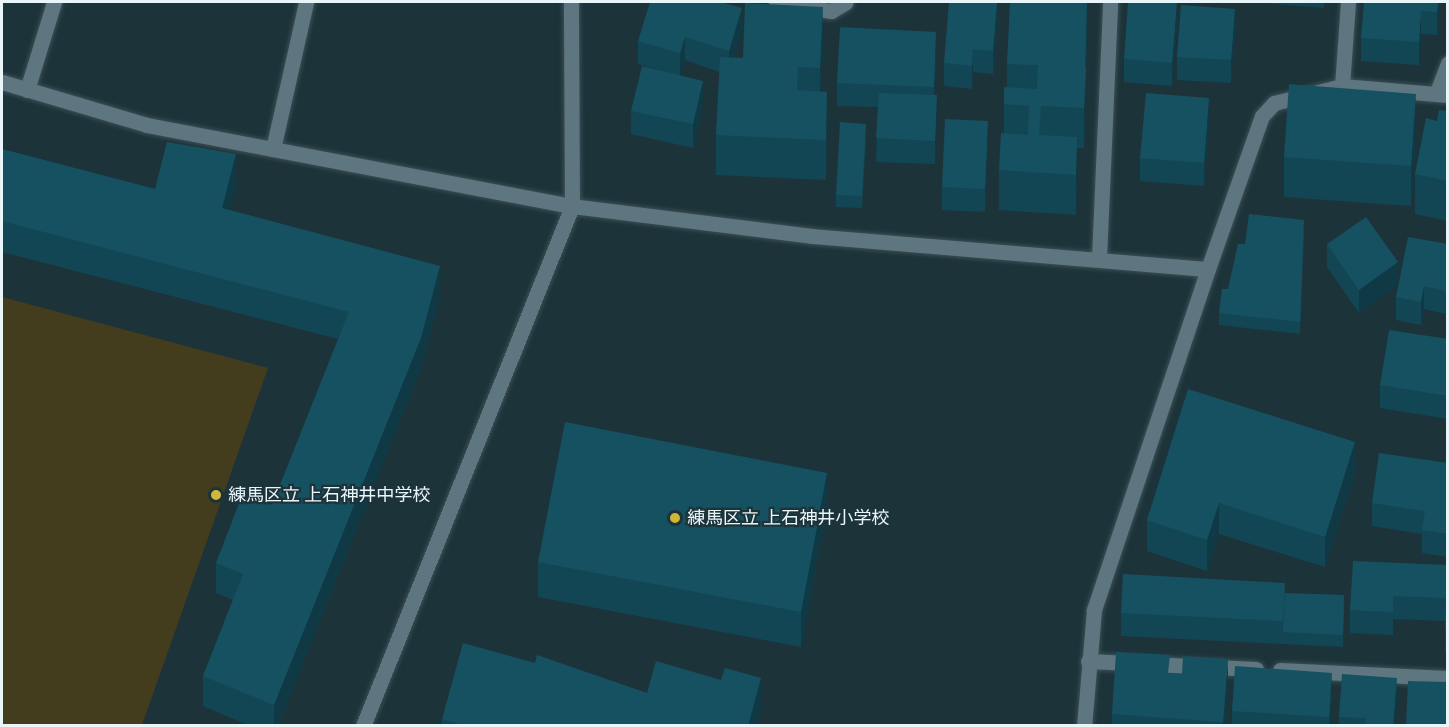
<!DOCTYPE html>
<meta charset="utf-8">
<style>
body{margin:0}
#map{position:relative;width:1449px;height:727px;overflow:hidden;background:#1d333a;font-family:Merriweather,"Noto Sans JP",serif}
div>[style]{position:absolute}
.green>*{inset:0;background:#443d1d}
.roads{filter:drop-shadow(0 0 2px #3b5055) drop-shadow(0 0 2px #3b5055)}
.minor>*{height:15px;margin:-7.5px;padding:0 7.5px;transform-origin:7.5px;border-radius:7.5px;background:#5e767f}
.wall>*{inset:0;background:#134654}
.shaded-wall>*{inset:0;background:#0f3945}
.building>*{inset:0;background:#165162}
.dots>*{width:16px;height:16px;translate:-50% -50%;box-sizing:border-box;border:3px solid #1d333a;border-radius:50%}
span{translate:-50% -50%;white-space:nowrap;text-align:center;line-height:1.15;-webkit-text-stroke:4.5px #1d333a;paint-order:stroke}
.poi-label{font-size:18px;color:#e8f6fa}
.left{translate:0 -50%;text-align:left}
.frame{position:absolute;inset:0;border:3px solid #e8f6fa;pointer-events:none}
</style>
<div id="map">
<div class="green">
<i style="clip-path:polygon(2px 297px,268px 368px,142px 725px,2px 725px)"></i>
</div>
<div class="roads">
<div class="minor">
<i style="left:776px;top:2px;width:56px;rotate:9.3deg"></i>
<i style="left:831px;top:11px;width:17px;rotate:-31deg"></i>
<i style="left:2px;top:82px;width:151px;rotate:16.5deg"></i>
<i style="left:147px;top:125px;width:433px;rotate:10.8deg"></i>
<i style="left:572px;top:206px;width:242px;rotate:7.1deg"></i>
<i style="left:812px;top:236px;width:397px;rotate:4.8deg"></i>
<i style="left:1208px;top:269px;width:360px;rotate:108.5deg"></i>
<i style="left:1094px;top:610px;width:116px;rotate:94.9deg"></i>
<i style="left:1342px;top:86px;width:84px;rotate:-85.9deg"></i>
<i style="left:27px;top:90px;width:92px;rotate:-72.9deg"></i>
<i style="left:1437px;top:92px;width:31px;rotate:-69deg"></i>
<i style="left:273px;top:149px;width:151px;rotate:-77.3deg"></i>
<i style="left:1099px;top:258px;width:256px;rotate:-87.5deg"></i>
<i style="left:1208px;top:269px;width:162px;rotate:-70.6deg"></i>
<i style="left:1262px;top:116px;width:18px;rotate:-47deg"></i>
<i style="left:1274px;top:103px;width:70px;rotate:-14deg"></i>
<i style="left:1342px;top:86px;width:106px;rotate:4.9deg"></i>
<i style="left:1088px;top:661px;width:168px;rotate:2.7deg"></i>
<i style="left:1280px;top:670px;width:168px;rotate:2.7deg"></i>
<i style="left:363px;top:726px;width:560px;rotate:-68.1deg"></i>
<i style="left:572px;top:206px;width:204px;rotate:-90.3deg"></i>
</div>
</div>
<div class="wall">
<i style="clip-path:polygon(998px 2px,998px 15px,993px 74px,973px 72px,972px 89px,944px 86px,944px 63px)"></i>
<i style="clip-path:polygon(1252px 2px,1324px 2px,1324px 8px)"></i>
<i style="clip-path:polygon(1440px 2px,1437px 35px,1421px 34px,1419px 65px,1361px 61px,1361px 38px)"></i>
<i style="clip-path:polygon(1177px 24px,1172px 86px,1124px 82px,1124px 59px)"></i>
<i style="clip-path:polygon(1087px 26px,1086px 67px,1086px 107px,1084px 148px,1077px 148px,1076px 215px,999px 210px,999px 170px,1004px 134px,1004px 104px,1007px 87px,1007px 64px)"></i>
<i style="clip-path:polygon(742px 31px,734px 57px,743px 58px,823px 47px,821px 91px,827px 132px,826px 180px,716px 175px,716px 135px,720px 72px,685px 60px,680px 75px,703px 104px,693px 148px,631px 134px,631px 111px,662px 71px,638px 64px,638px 41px)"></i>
<i style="clip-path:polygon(1235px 32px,1231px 83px,1177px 80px,1177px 57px)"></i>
<i style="clip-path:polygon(936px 55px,934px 95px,937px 118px,935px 164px,876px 162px,878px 107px,837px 106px,837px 83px)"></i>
<i style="clip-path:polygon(1448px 111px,1448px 221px,1415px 214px,1415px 174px,1437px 121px)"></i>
<i style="clip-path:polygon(1209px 121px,1204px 186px,1140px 181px,1140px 158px)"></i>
<i style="clip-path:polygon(1416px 134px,1411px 206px,1284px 197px,1284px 157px)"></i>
<i style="clip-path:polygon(866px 137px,862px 208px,836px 207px,836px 195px)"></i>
<i style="clip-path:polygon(988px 144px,985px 212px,942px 210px,942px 187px)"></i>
<i style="clip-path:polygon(2px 149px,155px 189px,236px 185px,229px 210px,440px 296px,421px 368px,278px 726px,250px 726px,203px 706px,203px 676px,233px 600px,216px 593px,216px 563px,272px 505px,338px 339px,2px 252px)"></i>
<i style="clip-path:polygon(1304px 233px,1300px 334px,1219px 325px,1219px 313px,1228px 289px)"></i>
<i style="clip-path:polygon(1327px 244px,1398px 285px,1359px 313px,1327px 267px)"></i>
<i style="clip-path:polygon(1448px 244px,1448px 308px,1446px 314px,1424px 309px,1421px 325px,1396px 320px,1396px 297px)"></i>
<i style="clip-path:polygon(1448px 339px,1448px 419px,1380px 408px,1380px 385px)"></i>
<i style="clip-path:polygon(1448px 463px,1448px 557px,1422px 553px,1422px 534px,1372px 526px,1372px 503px)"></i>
<i style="clip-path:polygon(1355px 473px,1325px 567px,1219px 534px,1207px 571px,1147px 551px,1147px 520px)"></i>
<i style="clip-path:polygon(827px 508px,801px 647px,538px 597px,538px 562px)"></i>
<i style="clip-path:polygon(1448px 565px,1448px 652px,1445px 652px,1445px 621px,1393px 619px,1393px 635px,1350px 633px,1350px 610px)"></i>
<i style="clip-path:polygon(1285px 593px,1344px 608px,1343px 647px,1121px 636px,1121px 613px)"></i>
<i style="clip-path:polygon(535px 663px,647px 693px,761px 709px,756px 726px,442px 726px,442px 719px)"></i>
<i style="clip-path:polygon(1170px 673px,1228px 682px,1225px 726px,1112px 726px,1112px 714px)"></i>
<i style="clip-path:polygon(1332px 696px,1330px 726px,1232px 726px,1232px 711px)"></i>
<i style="clip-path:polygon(1397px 702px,1395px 726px,1339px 726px,1339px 717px)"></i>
</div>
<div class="shaded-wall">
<i style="clip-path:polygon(997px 2px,998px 2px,998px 15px,993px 74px,993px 51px)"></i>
<i style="clip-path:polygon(1177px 2px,1177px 24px,1172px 86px,1172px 63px)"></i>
<i style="clip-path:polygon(1438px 2px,1440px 2px,1437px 35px,1437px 12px)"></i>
<i style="clip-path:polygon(1087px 3px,1087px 26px,1085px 91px,1085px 68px)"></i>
<i style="clip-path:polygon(823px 7px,823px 47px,820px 108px,820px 68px)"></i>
<i style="clip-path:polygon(742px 8px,742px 31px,729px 74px,729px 51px)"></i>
<i style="clip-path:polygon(1235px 9px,1235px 32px,1231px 83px,1231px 60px)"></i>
<i style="clip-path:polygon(1421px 11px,1421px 34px,1419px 65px,1419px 42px)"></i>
<i style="clip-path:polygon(936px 32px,936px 55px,934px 110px,934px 87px)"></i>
<i style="clip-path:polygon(685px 37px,685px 60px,680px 77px,680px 53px)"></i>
<i style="clip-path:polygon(973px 49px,973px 72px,972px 89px,972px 66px)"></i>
<i style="clip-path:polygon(1086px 67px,1086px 107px,1084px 148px,1084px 108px)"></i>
<i style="clip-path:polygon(703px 81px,703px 104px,693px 148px,693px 124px)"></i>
<i style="clip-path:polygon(827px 92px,827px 132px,826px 180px,826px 140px)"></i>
<i style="clip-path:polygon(1416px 94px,1416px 134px,1411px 206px,1411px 166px)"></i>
<i style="clip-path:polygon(937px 95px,937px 118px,935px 164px,935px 141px)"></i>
<i style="clip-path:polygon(1209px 98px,1209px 121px,1204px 186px,1204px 163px)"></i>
<i style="clip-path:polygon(988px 121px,988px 144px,985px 212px,985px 189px)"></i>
<i style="clip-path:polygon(1077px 137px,1077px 177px,1076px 215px,1076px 175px)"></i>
<i style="clip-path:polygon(236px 154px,236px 185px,222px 239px,222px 208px)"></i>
<i style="clip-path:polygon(1398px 262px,1398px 285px,1359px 313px,1359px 290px)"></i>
<i style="clip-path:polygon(440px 266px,440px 296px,421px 368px,278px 726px,274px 726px,274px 705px)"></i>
<i style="clip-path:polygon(1448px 285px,1448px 308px,1446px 314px,1446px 291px)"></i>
<i style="clip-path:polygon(1424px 286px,1424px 309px,1421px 325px,1421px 302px)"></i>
<i style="clip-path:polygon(1355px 442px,1355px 473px,1325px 567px,1325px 537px)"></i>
<i style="clip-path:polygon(827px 473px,827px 508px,801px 647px,801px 612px)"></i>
<i style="clip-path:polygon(1219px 503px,1219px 534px,1207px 571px,1207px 540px)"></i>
<i style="clip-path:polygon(1228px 659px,1228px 682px,1225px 726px,1223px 726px)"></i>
<i style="clip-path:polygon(1332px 673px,1332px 696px,1330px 726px,1329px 726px)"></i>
<i style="clip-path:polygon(761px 678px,761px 709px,756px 726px,748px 726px)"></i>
<i style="clip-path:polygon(1397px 678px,1397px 702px,1395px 726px,1393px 726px)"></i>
</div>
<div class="building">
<i style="clip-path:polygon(650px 2px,720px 2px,742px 8px,729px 51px,685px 37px,680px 53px,638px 41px)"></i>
<i style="clip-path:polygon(949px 2px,997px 2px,993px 51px,973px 49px,972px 66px,944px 63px)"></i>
<i style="clip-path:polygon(1010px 2px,1054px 2px,1087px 3px,1085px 67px,1007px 64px)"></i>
<i style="clip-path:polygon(1128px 2px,1177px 2px,1172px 63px,1124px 59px)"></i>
<i style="clip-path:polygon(1364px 2px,1438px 2px,1437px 12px,1421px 11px,1419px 42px,1361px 38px)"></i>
<i style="clip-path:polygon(745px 3px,823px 7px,820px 68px,798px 67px,797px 90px,827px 92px,826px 140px,716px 135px,720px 57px,743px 58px)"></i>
<i style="clip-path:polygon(1181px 5px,1235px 9px,1231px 60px,1177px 57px)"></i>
<i style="clip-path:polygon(840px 27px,936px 32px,934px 87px,837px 83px)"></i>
<i style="clip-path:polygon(1038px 65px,1086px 67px,1084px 108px,1041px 106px,1039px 135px,1077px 137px,1076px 175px,999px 170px,1001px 133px,1028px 135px,1029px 106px,1004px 104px,1004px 87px,1037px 89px)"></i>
<i style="clip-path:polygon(642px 66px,703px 81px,693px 124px,631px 111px)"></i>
<i style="clip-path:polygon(1289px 84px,1416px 94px,1411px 166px,1284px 157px)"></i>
<i style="clip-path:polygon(879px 93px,937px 95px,935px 141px,876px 138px)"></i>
<i style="clip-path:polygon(1146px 93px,1209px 98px,1204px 163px,1140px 158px)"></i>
<i style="clip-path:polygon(1439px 110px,1448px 111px,1448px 181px,1415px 174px,1426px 118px,1437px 121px)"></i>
<i style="clip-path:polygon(945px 119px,988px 121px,985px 189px,942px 187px)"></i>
<i style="clip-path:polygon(840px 122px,866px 124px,862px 196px,836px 195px)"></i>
<i style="clip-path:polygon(167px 142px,236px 154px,222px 208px,440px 266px,421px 338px,274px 705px,203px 676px,243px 574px,216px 563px,243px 493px,272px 505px,349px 312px,2px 221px,2px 149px,155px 189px)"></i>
<i style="clip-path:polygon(1249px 214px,1304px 220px,1300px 322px,1219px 313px,1222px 289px,1228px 289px,1238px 244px,1245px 244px)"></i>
<i style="clip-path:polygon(1366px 217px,1398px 262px,1359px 290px,1327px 244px)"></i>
<i style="clip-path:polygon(1408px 237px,1448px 244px,1448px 285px,1446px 291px,1424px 286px,1421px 302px,1396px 297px)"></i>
<i style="clip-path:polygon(1389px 330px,1448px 339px,1448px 396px,1380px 385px)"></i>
<i style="clip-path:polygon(1188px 389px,1355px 442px,1325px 537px,1219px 503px,1207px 540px,1147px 520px)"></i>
<i style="clip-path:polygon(565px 422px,827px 473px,801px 612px,538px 562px)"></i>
<i style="clip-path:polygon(1379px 453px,1448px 463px,1448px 534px,1422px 530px,1425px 511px,1372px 503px)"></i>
<i style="clip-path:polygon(1353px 561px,1448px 565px,1448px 629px,1445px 629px,1446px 598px,1393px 596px,1393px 612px,1350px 610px)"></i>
<i style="clip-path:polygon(1123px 574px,1285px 583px,1283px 621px,1121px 613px)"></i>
<i style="clip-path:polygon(1285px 593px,1344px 595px,1343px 635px,1283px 632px)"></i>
<i style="clip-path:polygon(463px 643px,535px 663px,537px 655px,647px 693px,656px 661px,721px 680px,725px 668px,761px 678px,748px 726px,466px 726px,442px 719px)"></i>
<i style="clip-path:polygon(1116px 652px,1170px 655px,1168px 673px,1182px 674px,1183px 656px,1228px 659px,1223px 722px,1112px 714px)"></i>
<i style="clip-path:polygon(1235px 666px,1332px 673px,1329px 717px,1232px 711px)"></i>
<i style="clip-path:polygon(1342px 674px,1397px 678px,1393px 726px,1365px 726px,1366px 718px,1339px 717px)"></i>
<i style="clip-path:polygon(1408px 681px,1448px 682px,1448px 726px,1406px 726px)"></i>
</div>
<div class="dots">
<i style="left:216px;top:495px;background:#d0b736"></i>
<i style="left:675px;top:518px;background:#d0b736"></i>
</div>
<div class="poi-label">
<span class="left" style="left:228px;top:495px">練馬区立 上石神井中学校</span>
<span class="left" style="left:687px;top:518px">練馬区立 上石神井小学校</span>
</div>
<div class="frame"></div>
</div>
